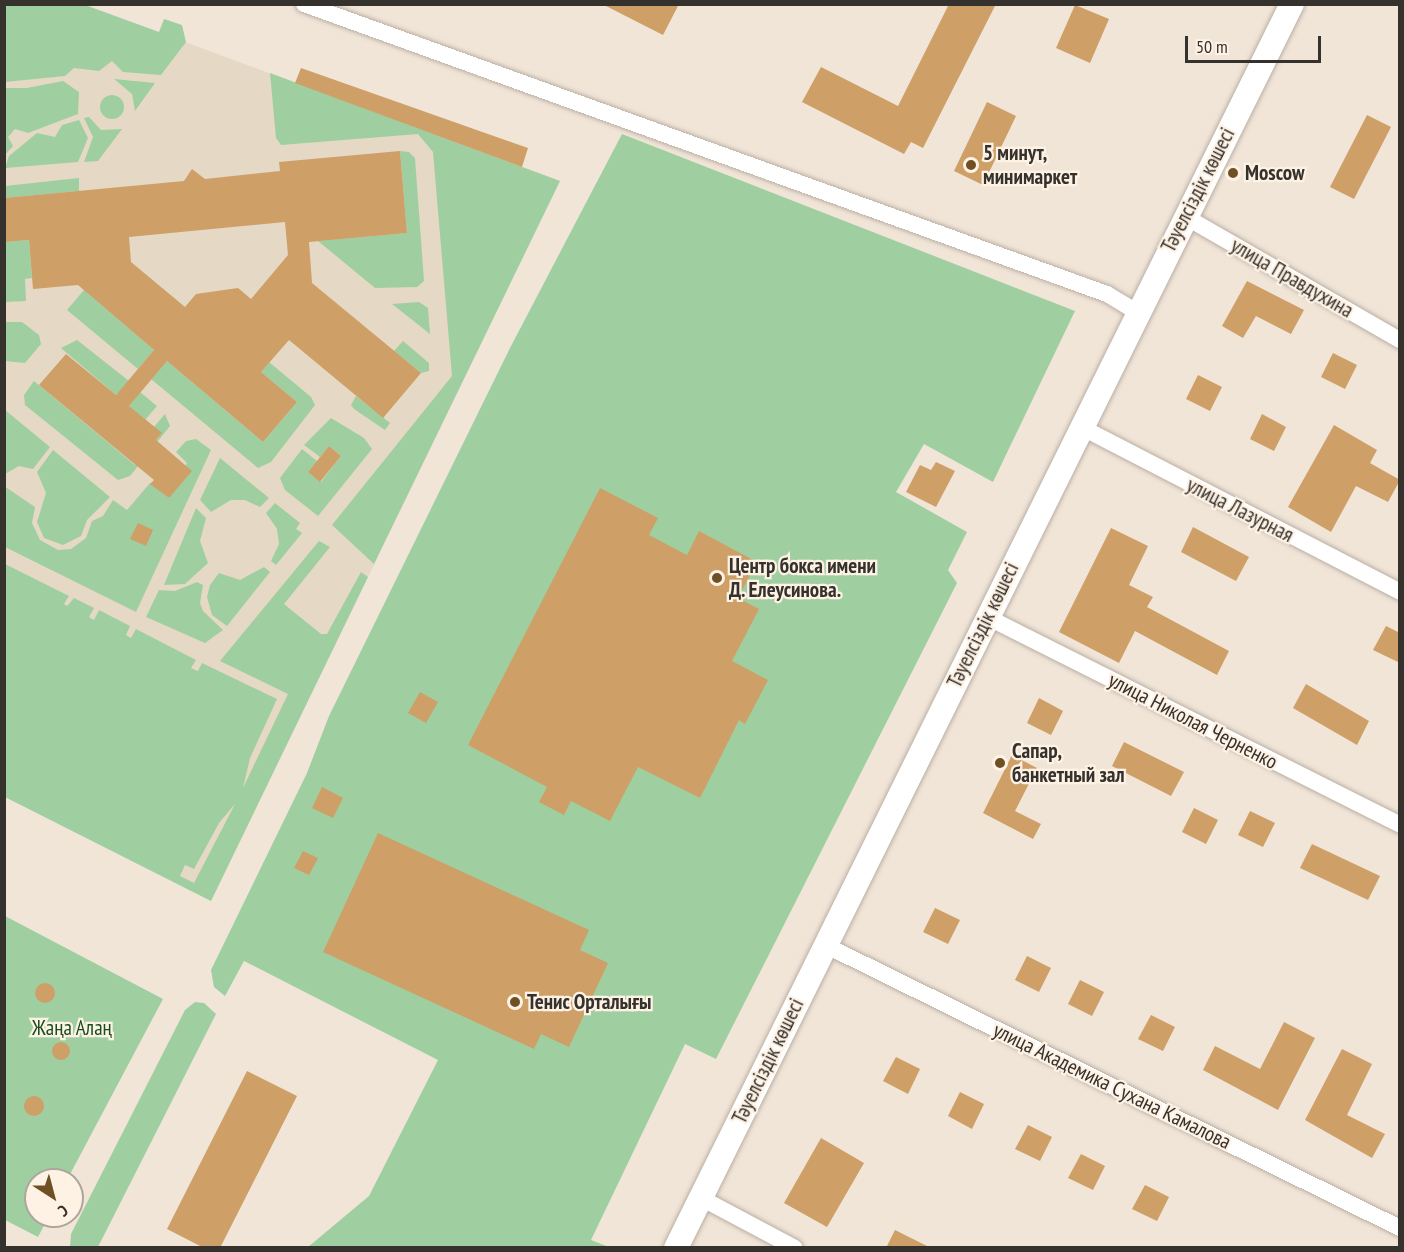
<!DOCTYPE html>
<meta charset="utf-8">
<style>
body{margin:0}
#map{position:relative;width:1404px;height:1252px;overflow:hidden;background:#f1e5d8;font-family:"PT Sans Narrow",sans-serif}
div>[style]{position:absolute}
.education>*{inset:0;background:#e5d8c5}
.green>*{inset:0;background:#9fcfa1}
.round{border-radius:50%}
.building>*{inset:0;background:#ce9f66}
.roads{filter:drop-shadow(0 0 2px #baafa3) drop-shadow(0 0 2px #baafa3)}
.minor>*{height:16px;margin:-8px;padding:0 8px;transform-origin:8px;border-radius:8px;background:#fff}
.secondary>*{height:24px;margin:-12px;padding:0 12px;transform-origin:12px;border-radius:12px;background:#fff}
.dots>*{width:16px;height:16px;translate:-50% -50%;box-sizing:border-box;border:3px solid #fef2e5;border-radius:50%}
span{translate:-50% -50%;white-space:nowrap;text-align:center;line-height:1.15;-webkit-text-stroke:4.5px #fef2e5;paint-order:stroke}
.poi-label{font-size:21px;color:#35312c;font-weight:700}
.left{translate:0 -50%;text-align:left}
.street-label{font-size:21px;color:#35312c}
.park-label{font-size:21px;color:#154f1e}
.frame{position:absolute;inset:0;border:6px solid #35312c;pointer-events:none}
.north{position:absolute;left:24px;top:1168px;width:60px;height:60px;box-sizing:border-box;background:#fef2e5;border:2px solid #aea59b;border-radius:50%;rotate:144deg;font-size:16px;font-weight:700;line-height:24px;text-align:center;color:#35312c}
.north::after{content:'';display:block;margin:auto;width:21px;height:27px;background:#6f5025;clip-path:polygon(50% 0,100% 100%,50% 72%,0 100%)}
.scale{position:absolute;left:1185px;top:36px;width:136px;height:27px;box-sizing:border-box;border:3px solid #35312c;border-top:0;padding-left:8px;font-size:18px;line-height:21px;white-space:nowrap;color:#35312c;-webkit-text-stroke:4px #fef2e5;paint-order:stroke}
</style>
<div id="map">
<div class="education">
<i style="clip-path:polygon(4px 5px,85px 5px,560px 181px,211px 901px,5px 797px)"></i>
</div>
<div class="green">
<i style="clip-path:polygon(4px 5px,85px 5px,159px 32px,164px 19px,182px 25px,186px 42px,161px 75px,123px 72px,112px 61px,99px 71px,74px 68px,65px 76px,5px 82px)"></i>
<i style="clip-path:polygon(270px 73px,560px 181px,374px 564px,332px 525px,452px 376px,433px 152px,418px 134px,281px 145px,276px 138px)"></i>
<i style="clip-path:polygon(114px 79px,155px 83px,135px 111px,132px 94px)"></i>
<i style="clip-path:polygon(63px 81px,79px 92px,78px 114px,28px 133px,15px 129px,8px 137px,13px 146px,5px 155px,5px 88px,27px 88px)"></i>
<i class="round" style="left:100px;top:95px;width:24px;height:24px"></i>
<i style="clip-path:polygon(89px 117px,101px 130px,122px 129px,98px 161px,84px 162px,93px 137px,84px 118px)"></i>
<i style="clip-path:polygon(79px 120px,88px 138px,78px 162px,5px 168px,9px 156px,37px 133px,55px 137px,62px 125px)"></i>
<i style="clip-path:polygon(622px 134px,1075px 311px,993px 482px,924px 444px,896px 492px,967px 532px,948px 570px,957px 583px,716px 1059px,685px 1044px,591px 1240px,609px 1247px,308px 1247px,369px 1196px,438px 1060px,244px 961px,225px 996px,214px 987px,211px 970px,307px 773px,329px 716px,510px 348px)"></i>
<i style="clip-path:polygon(400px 151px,409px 152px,415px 158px,424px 281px,417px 287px,375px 288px,318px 241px,407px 233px)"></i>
<i style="clip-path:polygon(79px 178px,79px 191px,5px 198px,5px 186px)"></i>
<i style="clip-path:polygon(4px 231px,6px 242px,29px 240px,32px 278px,25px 279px,26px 301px,5px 302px)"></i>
<i style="clip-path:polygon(84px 290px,154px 350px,138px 369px,67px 310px)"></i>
<i style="clip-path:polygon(419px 302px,428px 308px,430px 334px,392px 304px)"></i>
<i style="clip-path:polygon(4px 322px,22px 322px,39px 335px,41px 344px,25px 363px,5px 361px)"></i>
<i style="clip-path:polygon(77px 340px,129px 381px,116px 395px,61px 348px)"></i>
<i style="clip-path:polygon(403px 341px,429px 363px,429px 371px,421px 373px,394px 351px)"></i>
<i style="clip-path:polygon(167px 361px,263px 442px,297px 402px,261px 372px,269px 362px,311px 397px,315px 405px,271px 462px,258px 468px,151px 379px)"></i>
<i style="clip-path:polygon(34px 381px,135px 465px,161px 434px,154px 427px,165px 414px,170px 426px,130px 476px,118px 480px,25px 405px,24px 395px)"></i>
<i style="clip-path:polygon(140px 392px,157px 406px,145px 420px,129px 406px)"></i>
<i style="clip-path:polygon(356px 396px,390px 423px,385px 430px,354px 409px,351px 405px)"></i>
<i style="clip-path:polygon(5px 410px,50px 447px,33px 469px,19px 466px,5px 474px)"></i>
<i style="clip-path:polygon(331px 418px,364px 438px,372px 449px,318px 516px,285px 490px,280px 478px,302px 449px,317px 461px,308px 472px,321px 482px,341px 456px,329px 446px,320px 457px,304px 445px)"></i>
<i style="clip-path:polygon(196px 439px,211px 450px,136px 612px,5px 547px,4px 486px,35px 507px,32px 523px,40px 540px,58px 550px,71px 549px,86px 538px,92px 521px,103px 516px,113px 500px,127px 510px,150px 483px,169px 498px,187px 463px,176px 452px,186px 441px)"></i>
<i style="clip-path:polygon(53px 450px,110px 497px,87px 520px,81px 536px,63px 545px,44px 538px,37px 522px,46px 493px,37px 472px)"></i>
<i style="clip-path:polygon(220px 458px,269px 498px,260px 507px,245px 500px,231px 500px,211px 512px,200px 500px)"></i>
<i style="clip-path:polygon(275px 503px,300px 523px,296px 529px,302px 533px,276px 565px,271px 561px,279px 544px,277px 529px,266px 513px)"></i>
<i style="clip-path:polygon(196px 508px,206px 518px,200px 541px,208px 563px,185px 584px,164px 585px)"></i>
<i style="clip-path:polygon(evenodd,319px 541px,330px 547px,284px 604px,321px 634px,327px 634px,361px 572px,368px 577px,211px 901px,5px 797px,5px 564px,69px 596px,64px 604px,67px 606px,74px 598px,94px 608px,89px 617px,94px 620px,99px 610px,130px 626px,126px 635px,131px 638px,136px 629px,196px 660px,191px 668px,195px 670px,198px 671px,202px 663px,277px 699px,250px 758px,243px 788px,288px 694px,220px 661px,319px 541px,235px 804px,194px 883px,180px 876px,185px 865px,194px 869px,219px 823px,235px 804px)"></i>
<i style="clip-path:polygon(264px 567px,270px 572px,227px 626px,212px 615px,207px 597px,210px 585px,219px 573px,240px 580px)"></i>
<i style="clip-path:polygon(197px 582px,203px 585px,200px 603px,203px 611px,223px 630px,205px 643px,146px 617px,159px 590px,175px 591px)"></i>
<i style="clip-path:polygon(5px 916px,163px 999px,67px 1180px,36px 1180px,36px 1216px,49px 1216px,38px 1237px,5px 1220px)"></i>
<i style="clip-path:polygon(195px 1002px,204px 1003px,216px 1014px,98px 1247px,70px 1247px,71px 1234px,185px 1010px)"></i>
</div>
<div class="building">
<i style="clip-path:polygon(602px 4px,679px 4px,663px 35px)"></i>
<i style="clip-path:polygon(949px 4px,996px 4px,923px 148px,911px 142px,904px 154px,802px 102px,821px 67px,898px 106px)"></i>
<i style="clip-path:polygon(1075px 5px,1109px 19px,1090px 63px,1056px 48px)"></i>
<i style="clip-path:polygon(301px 68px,528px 148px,522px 167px,295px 83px)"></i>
<i style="clip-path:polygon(987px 102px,1016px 116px,983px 185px,954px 171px)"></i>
<i style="clip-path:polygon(1367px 115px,1391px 127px,1354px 199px,1330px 187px)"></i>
<i style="clip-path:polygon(evenodd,400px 151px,407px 233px,309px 242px,312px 283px,421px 373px,383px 418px,289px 340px,261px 372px,297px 402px,263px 442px,167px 361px,129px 406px,162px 433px,156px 440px,192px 471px,169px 498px,150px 484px,154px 480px,39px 385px,66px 354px,116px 395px,154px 350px,78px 285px,33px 289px,29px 240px,6px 242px,4px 198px,184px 181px,192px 169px,205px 179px,280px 171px,279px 162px,400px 151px,285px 222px,288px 255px,251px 299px,238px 288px,196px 294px,185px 307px,131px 262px,129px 237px,285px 222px)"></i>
<i style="clip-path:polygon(1247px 281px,1304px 310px,1291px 334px,1256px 316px,1243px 338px,1222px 326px)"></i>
<i style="clip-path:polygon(1333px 353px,1357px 365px,1345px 389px,1321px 377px)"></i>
<i style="clip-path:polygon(1198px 375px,1222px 387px,1210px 411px,1186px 399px)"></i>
<i style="clip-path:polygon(1262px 414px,1286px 427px,1274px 451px,1250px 439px)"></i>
<i style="clip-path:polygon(1334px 425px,1377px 450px,1370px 463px,1400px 480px,1388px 502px,1356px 486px,1331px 532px,1288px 507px)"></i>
<i style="clip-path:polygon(329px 446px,341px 456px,320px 482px,308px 472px)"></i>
<i style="clip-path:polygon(936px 462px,955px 471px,936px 507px,906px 492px,920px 465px,931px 470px)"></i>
<i style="clip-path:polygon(600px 488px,658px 518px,649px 535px,687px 555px,699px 531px,757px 562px,738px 598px,759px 609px,732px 661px,768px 680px,745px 724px,739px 720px,700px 798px,638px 767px,610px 821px,571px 801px,564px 815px,539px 802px,547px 787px,468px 745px)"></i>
<i style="clip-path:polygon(138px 523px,153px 530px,146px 546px,130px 539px)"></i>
<i style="clip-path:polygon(1193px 527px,1249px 557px,1236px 581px,1181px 552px)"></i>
<i style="clip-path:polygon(1111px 528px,1148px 546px,1129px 585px,1153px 597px,1147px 607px,1229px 651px,1217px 675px,1135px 631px,1119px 663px,1059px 632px)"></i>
<i style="clip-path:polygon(1386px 626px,1400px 633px,1400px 663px,1373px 650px)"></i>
<i style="clip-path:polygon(1306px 684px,1369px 721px,1357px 745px,1293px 708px)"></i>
<i style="clip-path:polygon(420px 692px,438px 702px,426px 723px,408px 713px)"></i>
<i style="clip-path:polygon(1039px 698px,1063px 711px,1051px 735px,1027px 723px)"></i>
<i style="clip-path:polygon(1124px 742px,1184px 772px,1171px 796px,1112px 766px)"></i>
<i style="clip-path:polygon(1012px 755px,1037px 768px,1015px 811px,1041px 824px,1033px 839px,983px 813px)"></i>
<i style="clip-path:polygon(322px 787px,343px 798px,333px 818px,312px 808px)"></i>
<i style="clip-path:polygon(1194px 808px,1218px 820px,1206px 844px,1182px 832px)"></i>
<i style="clip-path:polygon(1250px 811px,1275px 823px,1263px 847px,1238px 835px)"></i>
<i style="clip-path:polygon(378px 833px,589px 930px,580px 950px,608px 963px,569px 1047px,541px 1034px,534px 1049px,323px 952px)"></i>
<i style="clip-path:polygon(1312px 844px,1380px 876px,1368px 900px,1300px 868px)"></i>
<i style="clip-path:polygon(303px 851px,318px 858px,309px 875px,294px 868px)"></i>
<i style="clip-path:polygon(935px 908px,960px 920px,948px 944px,923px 932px)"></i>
<i style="clip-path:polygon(1027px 956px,1051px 968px,1039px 992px,1015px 980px)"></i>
<i style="clip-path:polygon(1080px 980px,1104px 992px,1092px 1016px,1068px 1004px)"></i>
<i class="round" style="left:35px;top:983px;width:20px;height:20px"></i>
<i style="clip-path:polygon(1151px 1015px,1175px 1027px,1163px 1051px,1138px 1039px)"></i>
<i style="clip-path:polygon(1284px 1022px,1315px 1038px,1278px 1110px,1203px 1070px,1215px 1046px,1260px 1069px)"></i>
<i class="round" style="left:52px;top:1042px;width:18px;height:18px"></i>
<i style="clip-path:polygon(1342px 1049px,1372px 1064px,1347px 1115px,1385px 1134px,1372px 1158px,1305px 1120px)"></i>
<i style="clip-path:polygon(896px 1057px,920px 1069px,908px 1094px,883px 1081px)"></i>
<i style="clip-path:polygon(247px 1071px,297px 1096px,220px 1248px,204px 1248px,167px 1229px)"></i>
<i style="clip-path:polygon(960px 1092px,984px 1104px,972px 1129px,948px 1116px)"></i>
<i class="round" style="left:24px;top:1096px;width:20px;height:20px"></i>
<i style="clip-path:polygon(1028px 1125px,1052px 1137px,1040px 1161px,1015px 1149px)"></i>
<i style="clip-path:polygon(821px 1138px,864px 1163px,827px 1227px,784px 1203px)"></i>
<i style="clip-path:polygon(1081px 1154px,1105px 1166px,1093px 1190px,1068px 1178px)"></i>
<i style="clip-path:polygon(1145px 1185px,1169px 1197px,1157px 1221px,1132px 1209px)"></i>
<i style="clip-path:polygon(895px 1230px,931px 1248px,886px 1248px)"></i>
</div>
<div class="roads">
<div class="minor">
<i style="left:304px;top:4px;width:854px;rotate:19.86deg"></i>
<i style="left:1107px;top:294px;width:35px;rotate:31deg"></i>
<i style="left:1184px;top:216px;width:249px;rotate:29.9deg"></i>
<i style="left:1081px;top:427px;width:359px;rotate:27.3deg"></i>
<i style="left:987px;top:617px;width:462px;rotate:26.7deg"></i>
<i style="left:825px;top:945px;width:641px;rotate:26.21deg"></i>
<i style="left:701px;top:1198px;width:106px;rotate:28deg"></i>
</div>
<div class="secondary">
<i style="left:676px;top:1248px;width:1388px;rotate:-63.66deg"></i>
</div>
</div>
<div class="dots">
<i style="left:971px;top:165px;background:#6f5025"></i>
<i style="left:1233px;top:173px;background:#6f5025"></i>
<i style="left:717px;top:578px;background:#6f5025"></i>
<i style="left:1000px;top:763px;background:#6f5025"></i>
<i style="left:515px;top:1002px;background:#6f5025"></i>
</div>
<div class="poi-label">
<span class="left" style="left:983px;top:165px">5 минут,<br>минимаркет</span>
<span class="left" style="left:1245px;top:173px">Moscow</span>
<span class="left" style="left:729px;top:578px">Центр бокса имени<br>Д. Елеусинова.</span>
<span class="left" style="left:1012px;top:763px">Сапар,<br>банкетный зал</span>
<span class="left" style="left:527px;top:1002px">Тенис Орталығы</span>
</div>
<div class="street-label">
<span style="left:1198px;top:190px;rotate:-63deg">Тәуелсіздік көшесі</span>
<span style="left:1292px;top:278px;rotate:30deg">улица Правдухина</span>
<span style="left:1240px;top:510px;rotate:27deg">улица Лазурная</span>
<span style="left:983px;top:625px;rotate:-64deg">Тәуелсіздік көшесі</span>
<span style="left:1193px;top:721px;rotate:27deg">улица Николая Черненко</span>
<span style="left:768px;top:1061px;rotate:-64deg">Тәуелсіздік көшесі</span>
<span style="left:1112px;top:1086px;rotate:26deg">улица Академика Сухана Камалова</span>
</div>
<div class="park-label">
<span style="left:72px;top:1028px">Жаңа Алаң</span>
</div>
<div class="frame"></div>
<div class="north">С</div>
<div class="scale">50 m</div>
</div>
